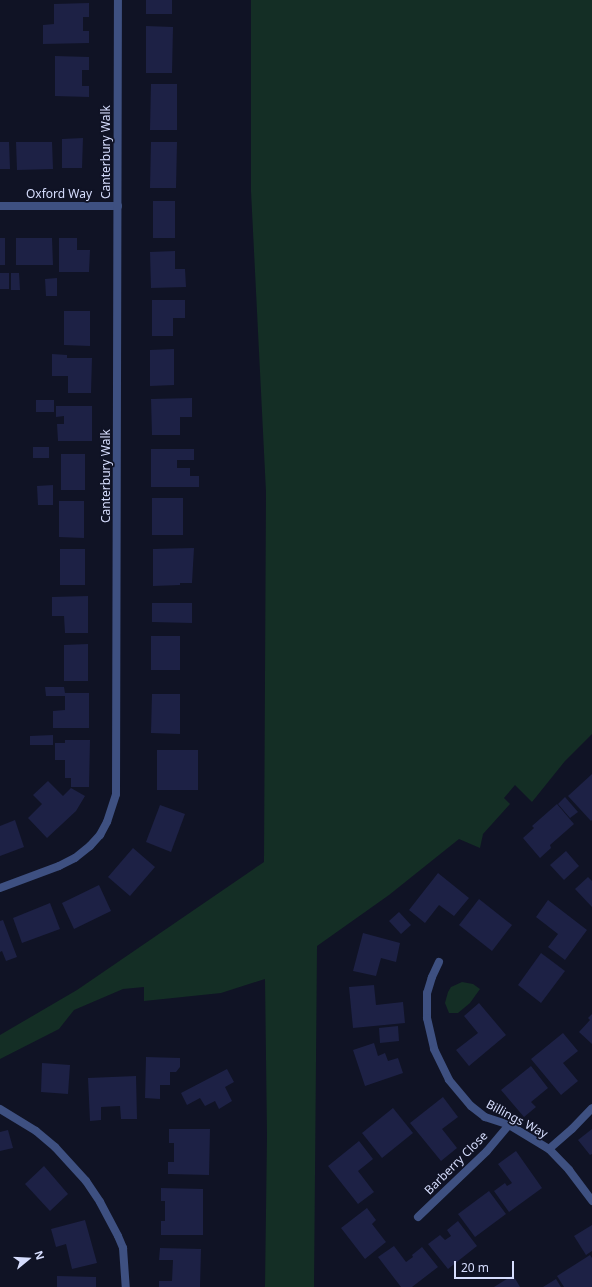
<!DOCTYPE html>
<style>
body{margin:0}
#map{position:relative;width:592px;height:1287px;overflow:hidden;background:#101325;font-family:"Noto Sans",sans-serif}
div>[style]{position:absolute}
.green>*{inset:0;background:#142e25}
.building>*{inset:0;background:#1d2145}
.street>*{height:8px;margin:-4px;padding:0 4px;transform-origin:4px;border-radius:4px;background:#3e5081}
span{translate:-50% -50%;white-space:nowrap;text-align:center;line-height:1.15;-webkit-text-stroke:3.5px #101325;paint-order:stroke}
.street-label{font-size:12px;color:#d6ddfd}
.north{position:absolute;left:8px;top:1239px;width:40px;height:40px;-webkit-text-stroke:3px #101325;paint-order:stroke;rotate:72deg;font-size:11px;font-weight:700;line-height:16px;text-align:center;color:#d6ddfd}
.north::after{content:'';display:block;margin:auto;width:14px;height:18px;background:#d6ddfd;clip-path:polygon(50% 0,100% 100%,50% 72%,0 100%)}
.scale{position:absolute;left:454px;top:1261px;width:60px;height:18px;box-sizing:border-box;border:2px solid #d6ddfd;border-top:0;padding-left:5px;font-size:12px;line-height:14px;white-space:nowrap;color:#d6ddfd;-webkit-text-stroke:3px #101325;paint-order:stroke}
</style>
<div id="map">
<div class="green">
<i style="clip-path:polygon(251px 0,592px 0,592px 734px,565px 761px,532px 802px,515px 785px,504px 798px,510px 804px,483px 834px,480px 848px,459px 839px,389px 895px,317px 946px,314px 1287px,265px 1287px,267px 1135px,265px 979px,221px 993px,144px 1001px,144px 987px,123px 989px,74px 1010px,59px 1029px,0 1059px,0 1035px,77px 990px,264px 862px,266px 492px,251px 191px)"></i>
<i style="clip-path:polygon(462px 982px,473px 984px,480px 989px,470px 1003px,458px 1013px,449px 1013px,445px 1003px,448px 992px,451px 987px)"></i>
</div>
<div class="building">
<i style="clip-path:polygon(146px 0,172px 0,172px 14px,146px 14px)"></i>
<i style="clip-path:polygon(89px 3px,89px 17px,83px 17px,83px 31px,89px 31px,89px 43px,43px 44px,43px 25px,54px 24px,54px 4px)"></i>
<i style="clip-path:polygon(146px 26px,173px 27px,172px 73px,146px 73px)"></i>
<i style="clip-path:polygon(55px 56px,89px 57px,89px 70px,82px 70px,82px 86px,89px 86px,89px 97px,55px 96px)"></i>
<i style="clip-path:polygon(151px 84px,177px 84px,177px 130px,150px 130px)"></i>
<i style="clip-path:polygon(83px 138px,82px 168px,62px 168px,62px 139px)"></i>
<i style="clip-path:polygon(0 142px,9px 142px,10px 169px,0 169px)"></i>
<i style="clip-path:polygon(16px 142px,52px 142px,53px 169px,17px 170px)"></i>
<i style="clip-path:polygon(151px 142px,177px 142px,176px 188px,150px 188px)"></i>
<i style="clip-path:polygon(153px 201px,175px 201px,175px 238px,153px 238px)"></i>
<i style="clip-path:polygon(0 238px,5px 238px,5px 265px,0 265px)"></i>
<i style="clip-path:polygon(16px 238px,52px 238px,53px 265px,16px 265px)"></i>
<i style="clip-path:polygon(59px 238px,77px 238px,77px 250px,90px 250px,89px 272px,59px 272px)"></i>
<i style="clip-path:polygon(175px 251px,175px 269px,185px 269px,186px 287px,151px 288px,150px 252px)"></i>
<i style="clip-path:polygon(0 273px,9px 273px,9px 289px,0 289px)"></i>
<i style="clip-path:polygon(11px 273px,19px 273px,20px 290px,11px 290px)"></i>
<i style="clip-path:polygon(57px 278px,57px 296px,46px 296px,45px 279px)"></i>
<i style="clip-path:polygon(152px 300px,185px 300px,185px 318px,173px 318px,173px 336px,152px 336px)"></i>
<i style="clip-path:polygon(64px 311px,90px 311px,90px 346px,64px 345px)"></i>
<i style="clip-path:polygon(174px 349px,174px 385px,150px 386px,150px 350px)"></i>
<i style="clip-path:polygon(52px 354px,67px 355px,67px 358px,92px 358px,91px 393px,68px 393px,68px 376px,52px 376px)"></i>
<i style="clip-path:polygon(192px 398px,192px 417px,180px 417px,180px 435px,152px 435px,151px 399px)"></i>
<i style="clip-path:polygon(36px 400px,54px 400px,54px 412px,36px 412px)"></i>
<i style="clip-path:polygon(56px 406px,92px 406px,92px 441px,58px 441px,57px 424px,64px 424px,64px 416px,56px 417px)"></i>
<i style="clip-path:polygon(33px 447px,49px 447px,49px 458px,33px 458px)"></i>
<i style="clip-path:polygon(151px 449px,194px 449px,194px 460px,177px 460px,177px 468px,190px 468px,190px 476px,199px 476px,199px 487px,151px 487px)"></i>
<i style="clip-path:polygon(61px 454px,85px 454px,85px 490px,61px 490px)"></i>
<i style="clip-path:polygon(53px 485px,53px 505px,38px 505px,37px 486px)"></i>
<i style="clip-path:polygon(152px 498px,183px 498px,183px 535px,152px 535px)"></i>
<i style="clip-path:polygon(59px 501px,84px 501px,84px 538px,59px 537px)"></i>
<i style="clip-path:polygon(194px 548px,192px 583px,180px 583px,180px 585px,153px 586px,153px 549px)"></i>
<i style="clip-path:polygon(60px 549px,85px 549px,85px 585px,60px 585px)"></i>
<i style="clip-path:polygon(88px 596px,88px 633px,65px 633px,64px 616px,52px 616px,52px 597px)"></i>
<i style="clip-path:polygon(152px 603px,192px 603px,192px 623px,152px 622px)"></i>
<i style="clip-path:polygon(151px 636px,180px 636px,180px 670px,151px 670px)"></i>
<i style="clip-path:polygon(88px 644px,88px 681px,64px 681px,64px 645px)"></i>
<i style="clip-path:polygon(45px 687px,64px 687px,65px 693px,89px 693px,89px 728px,53px 728px,53px 711px,65px 710px,65px 696px,46px 696px)"></i>
<i style="clip-path:polygon(152px 694px,180px 694px,180px 734px,151px 733px)"></i>
<i style="clip-path:polygon(53px 735px,53px 745px,30px 745px,30px 736px)"></i>
<i style="clip-path:polygon(65px 740px,90px 740px,89px 787px,71px 787px,71px 778px,65px 778px,65px 760px,55px 760px,55px 743px,65px 743px)"></i>
<i style="clip-path:polygon(157px 750px,198px 750px,198px 790px,157px 790px)"></i>
<i style="clip-path:polygon(592px 774px,592px 820px,591px 821px,568px 796px)"></i>
<i style="clip-path:polygon(48px 781px,63px 796px,71px 788px,85px 796px,76px 811px,47px 838px,28px 818px,42px 804px,33px 795px)"></i>
<i style="clip-path:polygon(565px 797px,578px 812px,570px 818px,558px 804px)"></i>
<i style="clip-path:polygon(557px 804px,574px 824px,550px 845px,551px 848px,540px 858px,523px 838px,534px 828px,532px 826px)"></i>
<i style="clip-path:polygon(160px 805px,185px 814px,171px 852px,146px 842px)"></i>
<i style="clip-path:polygon(15px 820px,24px 847px,0 856px,0 826px)"></i>
<i style="clip-path:polygon(133px 848px,155px 867px,130px 896px,108px 877px)"></i>
<i style="clip-path:polygon(566px 851px,579px 866px,564px 880px,550px 865px)"></i>
<i style="clip-path:polygon(438px 873px,469px 898px,454px 916px,439px 905px,425px 923px,409px 910px)"></i>
<i style="clip-path:polygon(588px 877px,592px 881px,592px 907px,575px 889px)"></i>
<i style="clip-path:polygon(99px 885px,111px 911px,74px 929px,62px 903px)"></i>
<i style="clip-path:polygon(479px 899px,512px 925px,492px 951px,459px 925px)"></i>
<i style="clip-path:polygon(548px 900px,587px 930px,565px 960px,548px 947px,558px 934px,536px 917px)"></i>
<i style="clip-path:polygon(50px 903px,60px 929px,22px 943px,13px 918px)"></i>
<i style="clip-path:polygon(399px 912px,411px 925px,401px 934px,389px 921px)"></i>
<i style="clip-path:polygon(3px 920px,17px 957px,6px 961px,2px 951px,0 952px,0 921px)"></i>
<i style="clip-path:polygon(363px 933px,400px 943px,396px 962px,381px 958px,376px 976px,353px 971px)"></i>
<i style="clip-path:polygon(541px 953px,565px 971px,541px 1003px,518px 985px)"></i>
<i style="clip-path:polygon(374px 985px,376px 1005px,403px 1002px,405px 1023px,353px 1028px,349px 987px)"></i>
<i style="clip-path:polygon(479px 1003px,506px 1035px,469px 1066px,456px 1050px,478px 1033px,464px 1016px)"></i>
<i style="clip-path:polygon(592px 1014px,592px 1044px,579px 1032px,590px 1020px,588px 1018px)"></i>
<i style="clip-path:polygon(398px 1026px,399px 1041px,380px 1043px,379px 1028px)"></i>
<i style="clip-path:polygon(563px 1033px,578px 1051px,563px 1063px,578px 1081px,561px 1095px,531px 1059px)"></i>
<i style="clip-path:polygon(374px 1043px,378px 1056px,385px 1053px,388px 1061px,398px 1058px,403px 1073px,365px 1086px,353px 1050px)"></i>
<i style="clip-path:polygon(146px 1057px,180px 1058px,180px 1067px,176px 1072px,170px 1072px,170px 1085px,160px 1085px,160px 1099px,145px 1098px)"></i>
<i style="clip-path:polygon(42px 1063px,70px 1065px,68px 1094px,41px 1092px)"></i>
<i style="clip-path:polygon(531px 1066px,548px 1088px,531px 1102px,536px 1107px,524px 1117px,501px 1090px)"></i>
<i style="clip-path:polygon(227px 1069px,234px 1082px,225px 1087px,232px 1101px,219px 1109px,215px 1101px,205px 1106px,200px 1098px,187px 1105px,181px 1093px)"></i>
<i style="clip-path:polygon(136px 1076px,137px 1119px,121px 1119px,120px 1106px,101px 1107px,101px 1120px,90px 1121px,88px 1078px)"></i>
<i style="clip-path:polygon(443px 1097px,458px 1117px,442px 1129px,457px 1148px,441px 1161px,410px 1123px)"></i>
<i style="clip-path:polygon(393px 1108px,413px 1133px,382px 1158px,362px 1133px)"></i>
<i style="clip-path:polygon(169px 1129px,210px 1129px,209px 1175px,168px 1174px,168px 1162px,174px 1162px,174px 1143px,169px 1143px)"></i>
<i style="clip-path:polygon(592px 1129px,592px 1154px,590px 1155px,578px 1140px)"></i>
<i style="clip-path:polygon(8px 1130px,13px 1148px,0 1151px,0 1132px)"></i>
<i style="clip-path:polygon(359px 1141px,373px 1159px,358px 1171px,374px 1192px,358px 1204px,328px 1166px)"></i>
<i style="clip-path:polygon(516px 1151px,542px 1188px,509px 1212px,494px 1191px,505px 1183px,507px 1186px,512px 1183px,498px 1164px)"></i>
<i style="clip-path:polygon(44px 1166px,68px 1194px,50px 1211px,25px 1184px)"></i>
<i style="clip-path:polygon(161px 1188px,203px 1189px,203px 1235px,161px 1235px,161px 1221px,165px 1221px,165px 1201px,161px 1201px)"></i>
<i style="clip-path:polygon(489px 1191px,506px 1214px,475px 1237px,458px 1214px)"></i>
<i style="clip-path:polygon(367px 1208px,376px 1220px,372px 1224px,386px 1242px,365px 1259px,341px 1228px)"></i>
<i style="clip-path:polygon(85px 1220px,97px 1263px,72px 1269px,66px 1244px,56px 1247px,51px 1229px)"></i>
<i style="clip-path:polygon(458px 1221px,477px 1246px,448px 1269px,428px 1244px,440px 1235px,445px 1240px,451px 1236px,447px 1230px)"></i>
<i style="clip-path:polygon(592px 1225px,592px 1251px,586px 1255px,574px 1236px)"></i>
<i style="clip-path:polygon(394px 1246px,406px 1262px,413px 1257px,412px 1255px,422px 1247px,438px 1267px,412px 1287px,401px 1287px,378px 1257px)"></i>
<i style="clip-path:polygon(160px 1248px,201px 1249px,200px 1287px,159px 1287px,159px 1281px,172px 1281px,173px 1260px,159px 1260px)"></i>
<i style="clip-path:polygon(590px 1255px,592px 1258px,592px 1287px,564px 1287px,557px 1276px)"></i>
<i style="clip-path:polygon(513px 1275px,520px 1287px,494px 1287px)"></i>
<i style="clip-path:polygon(57px 1276px,96px 1277px,96px 1287px,57px 1287px)"></i>
<i style="clip-path:polygon(556px 1279px,561px 1287px,543px 1287px)"></i>
</div>
<div class="street">
<i style="left:0;top:206px;width:118px"></i>
<i style="left:0;top:888px;width:63px;rotate:-20.4deg"></i>
<i style="left:59px;top:866px;width:18px;rotate:-27deg"></i>
<i style="left:75px;top:858px;width:19px;rotate:-39deg"></i>
<i style="left:90px;top:846px;width:15px;rotate:-48deg"></i>
<i style="left:100px;top:835px;width:15px;rotate:-62deg"></i>
<i style="left:107px;top:822px;width:29px;rotate:-72deg"></i>
<i style="left:116px;top:794px;width:794px;rotate:-89.86deg"></i>
<i style="left:439px;top:962px;width:17px;rotate:115deg"></i>
<i style="left:432px;top:977px;width:17px;rotate:107deg"></i>
<i style="left:427px;top:993px;width:25px;rotate:90deg"></i>
<i style="left:427px;top:1018px;width:32px;rotate:77deg"></i>
<i style="left:434px;top:1049px;width:34px;rotate:64deg"></i>
<i style="left:449px;top:1080px;width:34px;rotate:50deg"></i>
<i style="left:471px;top:1106px;width:18px;rotate:38deg"></i>
<i style="left:485px;top:1117px;width:25px;rotate:18deg"></i>
<i style="left:509px;top:1125px;width:47px;rotate:31deg"></i>
<i style="left:549px;top:1149px;width:29px;rotate:46deg"></i>
<i style="left:569px;top:1170px;width:39px;rotate:53deg"></i>
<i style="left:0;top:1109px;width:42px;rotate:31.4deg"></i>
<i style="left:36px;top:1131px;width:25px;rotate:40deg"></i>
<i style="left:55px;top:1147px;width:46px;rotate:47.6deg"></i>
<i style="left:86px;top:1181px;width:25px;rotate:56deg"></i>
<i style="left:100px;top:1202px;width:38px;rotate:62deg"></i>
<i style="left:118px;top:1236px;width:13px;rotate:67deg"></i>
<i style="left:123px;top:1248px;width:39px;rotate:86deg"></i>
<i style="left:549px;top:1149px;width:30px;rotate:-41deg"></i>
<i style="left:572px;top:1129px;width:29px;rotate:-46deg"></i>
<i style="left:418px;top:1217px;width:95px;rotate:-43.7deg"></i>
<i style="left:487px;top:1151px;width:34px;rotate:-50deg"></i>
</div>
<div class="street-label">
<span style="left:106px;top:152px;rotate:-90deg">Canterbury Walk</span>
<span style="left:59px;top:194px">Oxford Way</span>
<span style="left:106px;top:476px;rotate:-90deg">Canterbury Walk</span>
<span style="left:517px;top:1119px;rotate:28deg">Billings Way</span>
<span style="left:456px;top:1163px;rotate:-45deg">Barberry Close</span>
</div>
<div class="north">N</div>
<div class="scale">20 m</div>
</div>
